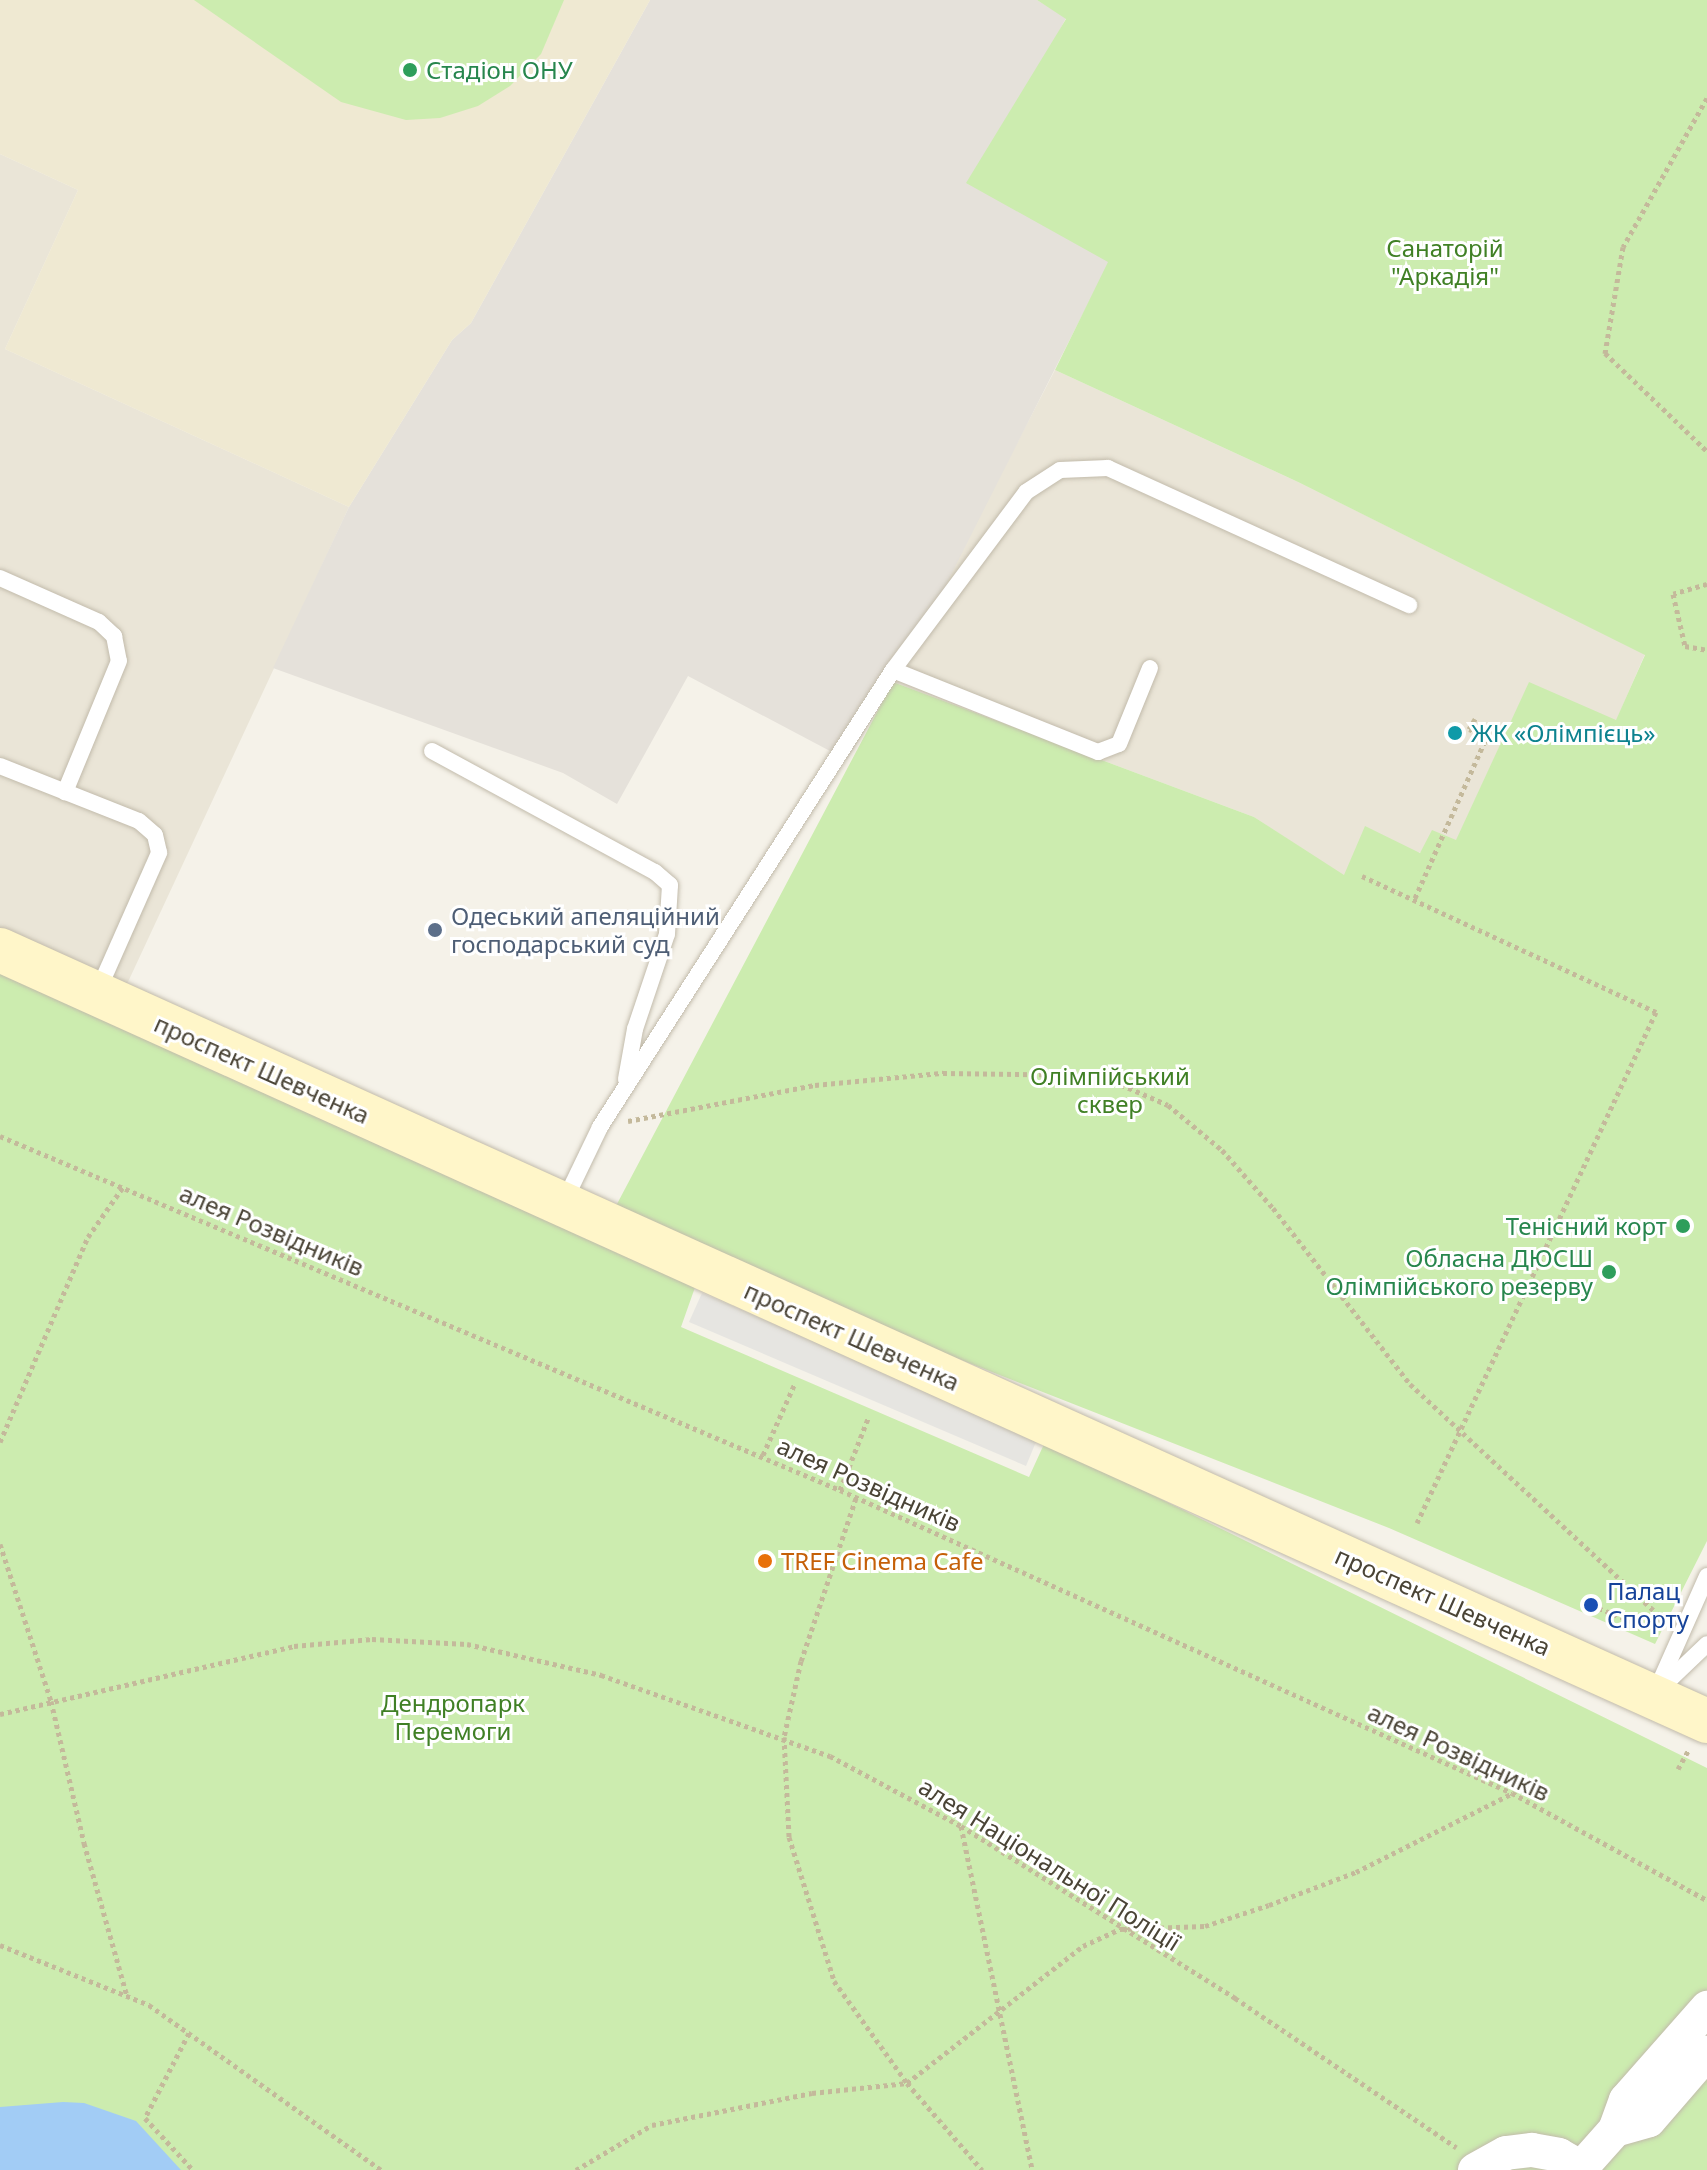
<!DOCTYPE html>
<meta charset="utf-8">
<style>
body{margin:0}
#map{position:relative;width:1707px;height:2170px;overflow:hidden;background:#f5f2e9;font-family:"Noto Sans",sans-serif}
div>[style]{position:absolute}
.residential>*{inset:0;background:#eae5d7}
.industrial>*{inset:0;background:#e5e1da}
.education>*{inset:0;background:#efe9d2}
.green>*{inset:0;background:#ccecaf}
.parking>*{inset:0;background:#e6e5e1}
.water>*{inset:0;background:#a2ccf5}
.path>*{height:5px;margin-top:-2.5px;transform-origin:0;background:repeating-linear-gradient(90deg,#c4b99b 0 4px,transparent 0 8px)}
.roads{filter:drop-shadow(0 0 2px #c2bbab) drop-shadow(0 0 2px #c2bbab)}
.lane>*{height:16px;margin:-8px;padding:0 8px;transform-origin:8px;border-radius:8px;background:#fff}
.street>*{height:34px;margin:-17px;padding:0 17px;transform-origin:17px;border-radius:17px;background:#fff}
.secondary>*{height:44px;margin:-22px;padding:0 22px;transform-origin:22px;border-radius:22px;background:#fff6c9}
.dots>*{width:22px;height:22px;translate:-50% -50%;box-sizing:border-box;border:4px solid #fff;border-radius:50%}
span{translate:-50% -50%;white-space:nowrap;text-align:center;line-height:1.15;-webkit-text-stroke:6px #fff;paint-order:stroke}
.leisure-label{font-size:24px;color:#27864d}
.left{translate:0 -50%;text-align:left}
.right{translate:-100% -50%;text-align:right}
.park-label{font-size:24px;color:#408025}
.culture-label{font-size:24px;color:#0d838f}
.service-label{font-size:24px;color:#4e5e75}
.street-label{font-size:24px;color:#4a4436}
.food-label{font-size:24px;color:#c56008}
.transit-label{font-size:24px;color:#164399}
</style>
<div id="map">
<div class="residential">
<i style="clip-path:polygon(0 154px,78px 190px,5px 349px,349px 507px,121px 997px,0 942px)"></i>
<i style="clip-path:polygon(1055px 370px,1298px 482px,1645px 654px,1616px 721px,1529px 683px,1456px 841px,1344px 876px,1254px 817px,893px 682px)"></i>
</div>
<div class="industrial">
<i style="clip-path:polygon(650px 0,1037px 0,1066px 18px,1042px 64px,1109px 262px,911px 654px,847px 760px,688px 676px,617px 804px,563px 773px,273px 668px,349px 507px,452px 340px,471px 323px)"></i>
</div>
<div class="education">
<i style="clip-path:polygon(0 0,650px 0,471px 323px,452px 340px,349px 507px,5px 349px,78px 190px,0 154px)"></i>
</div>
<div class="green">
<i style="clip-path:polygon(194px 0,564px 0,541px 54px,510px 86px,478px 106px,440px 118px,406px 120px,341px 102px)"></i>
<i style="clip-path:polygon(1037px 0,1707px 0,1707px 1541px,1655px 1644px,1389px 1528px,608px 1221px,893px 682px,1254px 817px,1344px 875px,1365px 826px,1420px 853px,1432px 830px,1456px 840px,1529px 682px,1616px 720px,1645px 655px,1298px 482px,1055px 370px,1108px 262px,966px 183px,1066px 19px)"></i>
<i style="clip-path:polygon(0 956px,699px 1276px,681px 1327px,1029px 1477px,1045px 1442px,1707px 1768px,1707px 2170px,0 2170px)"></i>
</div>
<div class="parking">
<i style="clip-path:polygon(702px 1293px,1038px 1437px,1026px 1466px,689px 1322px)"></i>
</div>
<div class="water">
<i style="clip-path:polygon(63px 2102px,84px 2103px,136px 2121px,181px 2170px,0 2170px,0 2107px)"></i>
</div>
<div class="path">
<i style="left:1707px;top:98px;width:171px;rotate:119.4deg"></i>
<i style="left:1623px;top:247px;width:108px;rotate:99.6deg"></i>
<i style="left:1605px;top:353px;width:141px;rotate:43.9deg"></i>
<i style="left:1707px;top:584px;width:35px;rotate:164deg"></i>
<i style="left:1673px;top:594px;width:53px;rotate:77deg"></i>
<i style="left:1685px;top:646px;width:22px;rotate:10deg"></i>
<i style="left:1362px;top:876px;width:324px;rotate:24.8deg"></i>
<i style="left:1656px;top:1012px;width:564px;rotate:115.07deg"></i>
<i style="left:1415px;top:898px;width:177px;rotate:-66deg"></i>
<i style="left:1487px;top:736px;width:19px;rotate:-159deg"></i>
<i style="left:1469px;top:729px;width:12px;rotate:-59deg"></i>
<i style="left:628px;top:1121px;width:190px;rotate:-10.9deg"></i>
<i style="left:815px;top:1085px;width:129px;rotate:-5.4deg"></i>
<i style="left:943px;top:1073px;width:156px;rotate:0.7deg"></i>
<i style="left:1099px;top:1075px;width:75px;rotate:23.5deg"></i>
<i style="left:1168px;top:1105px;width:70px;rotate:39.8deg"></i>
<i style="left:1222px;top:1150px;width:77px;rotate:48.7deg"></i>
<i style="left:1273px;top:1208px;width:223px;rotate:52.1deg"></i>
<i style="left:1410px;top:1384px;width:348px;rotate:42.9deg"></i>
<i style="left:0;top:1136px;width:912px;rotate:22.85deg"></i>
<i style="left:840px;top:1490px;width:737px;rotate:24.27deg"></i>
<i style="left:1512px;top:1793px;width:222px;rotate:28.8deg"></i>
<i style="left:0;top:1442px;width:223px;rotate:-66.8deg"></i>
<i style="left:88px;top:1237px;width:61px;rotate:-55deg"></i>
<i style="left:763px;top:1455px;width:79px;rotate:-66deg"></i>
<i style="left:840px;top:1490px;width:79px;rotate:-68.6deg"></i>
<i style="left:856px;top:1498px;width:172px;rotate:108.6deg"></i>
<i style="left:801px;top:1661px;width:78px;rotate:102.6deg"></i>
<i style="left:784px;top:1737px;width:100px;rotate:87.1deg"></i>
<i style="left:789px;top:1837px;width:151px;rotate:72.6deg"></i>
<i style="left:834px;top:1981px;width:125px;rotate:54.4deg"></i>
<i style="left:907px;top:2083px;width:115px;rotate:49.2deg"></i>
<i style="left:0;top:1544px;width:165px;rotate:72deg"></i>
<i style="left:51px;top:1701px;width:146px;rotate:76.9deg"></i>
<i style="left:84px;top:1843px;width:159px;rotate:74.3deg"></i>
<i style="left:1591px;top:1605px;width:56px;rotate:22deg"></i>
<i style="left:1643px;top:1626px;width:18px;rotate:-19deg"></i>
<i style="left:0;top:1714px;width:302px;rotate:-13deg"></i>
<i style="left:294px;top:1646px;width:78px;rotate:-5.1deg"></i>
<i style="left:372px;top:1639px;width:95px;rotate:3deg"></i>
<i style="left:467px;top:1644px;width:138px;rotate:13deg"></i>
<i style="left:601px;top:1675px;width:243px;rotate:19.5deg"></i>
<i style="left:830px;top:1756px;width:149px;rotate:28.1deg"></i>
<i style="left:961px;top:1826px;width:324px;rotate:32.1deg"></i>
<i style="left:1235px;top:1998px;width:267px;rotate:34deg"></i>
<i style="left:1678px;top:1769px;width:23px;rotate:-61deg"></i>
<i style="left:961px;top:1826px;width:351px;rotate:78.3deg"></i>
<i style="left:0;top:1945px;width:161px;rotate:21.9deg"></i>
<i style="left:149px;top:2005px;width:285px;rotate:35.4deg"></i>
<i style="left:189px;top:2033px;width:96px;rotate:117.4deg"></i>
<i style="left:145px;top:2118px;width:71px;rotate:47.3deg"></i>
<i style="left:576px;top:2170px;width:88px;rotate:-30.6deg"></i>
<i style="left:652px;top:2125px;width:163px;rotate:-11.3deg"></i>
<i style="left:812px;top:2093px;width:96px;rotate:-6deg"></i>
<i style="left:907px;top:2083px;width:223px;rotate:-37.9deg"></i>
<i style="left:1083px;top:1946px;width:41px;rotate:-24.7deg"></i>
<i style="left:1120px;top:1929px;width:85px;rotate:-2deg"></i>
<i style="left:1205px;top:1926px;width:67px;rotate:-18.2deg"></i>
<i style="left:1269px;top:1905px;width:93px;rotate:-20.8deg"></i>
<i style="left:1356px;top:1872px;width:174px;rotate:-26.7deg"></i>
</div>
<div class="roads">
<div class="lane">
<i style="left:0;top:578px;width:108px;rotate:24deg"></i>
<i style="left:99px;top:622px;width:21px;rotate:43deg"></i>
<i style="left:114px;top:636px;width:25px;rotate:79deg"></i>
<i style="left:119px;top:661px;width:142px;rotate:112.4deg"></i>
<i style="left:893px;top:670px;width:221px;rotate:21.8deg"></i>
<i style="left:1098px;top:752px;width:22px;rotate:-21deg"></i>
<i style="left:1119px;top:744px;width:82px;rotate:-67.8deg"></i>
<i style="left:432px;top:751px;width:254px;rotate:28.5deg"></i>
<i style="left:655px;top:872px;width:20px;rotate:41deg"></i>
<i style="left:670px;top:885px;width:49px;rotate:93.5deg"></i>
<i style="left:667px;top:934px;width:100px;rotate:108.6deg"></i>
<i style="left:635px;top:1029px;width:51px;rotate:100.2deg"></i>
<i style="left:0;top:766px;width:149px;rotate:21.6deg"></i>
<i style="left:139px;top:821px;width:21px;rotate:41deg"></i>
<i style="left:155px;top:835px;width:18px;rotate:77deg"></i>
<i style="left:159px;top:853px;width:153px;rotate:113.9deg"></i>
<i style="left:563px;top:1204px;width:85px;rotate:-64.3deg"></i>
<i style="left:600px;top:1127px;width:543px;rotate:-57.33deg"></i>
<i style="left:893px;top:670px;width:222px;rotate:-53.2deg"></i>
<i style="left:1026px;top:492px;width:40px;rotate:-32.9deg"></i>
<i style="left:1060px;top:470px;width:48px;rotate:-2.4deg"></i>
<i style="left:1108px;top:468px;width:331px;rotate:24.5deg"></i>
<i style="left:1662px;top:1687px;width:62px;rotate:-43.7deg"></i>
<i style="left:1655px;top:1693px;width:128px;rotate:-66deg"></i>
</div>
<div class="street">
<i style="left:1615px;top:2130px;width:35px;rotate:-16deg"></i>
<i style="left:1649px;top:2120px;width:89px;rotate:-49.1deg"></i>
<i style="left:1582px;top:2167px;width:50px;rotate:-48.3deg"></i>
<i style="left:1615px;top:2130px;width:32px;rotate:-70deg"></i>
<i style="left:1626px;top:2100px;width:123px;rotate:-48.6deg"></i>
<i style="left:1475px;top:2170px;width:35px;rotate:-29deg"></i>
<i style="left:1506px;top:2153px;width:26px;rotate:-7deg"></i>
<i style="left:1532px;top:2150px;width:27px;rotate:10deg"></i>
<i style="left:1559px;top:2155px;width:30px;rotate:30deg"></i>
</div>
<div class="secondary">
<i style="left:0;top:950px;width:1873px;rotate:24.31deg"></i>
</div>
</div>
<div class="dots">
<i style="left:410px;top:70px;background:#2e9e5b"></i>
<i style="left:1455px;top:733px;background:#0f9aa8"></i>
<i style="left:435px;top:930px;background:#5c6f8a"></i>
<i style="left:1683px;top:1226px;background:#2e9e5b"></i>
<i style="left:1609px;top:1272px;background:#2e9e5b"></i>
<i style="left:765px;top:1561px;background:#e8710a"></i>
<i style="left:1591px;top:1605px;background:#1a4fb4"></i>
</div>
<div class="leisure-label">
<span class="left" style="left:426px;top:70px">Стадіон ОНУ</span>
<span class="right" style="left:1667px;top:1226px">Тенісний корт</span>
<span class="right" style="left:1593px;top:1272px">Обласна ДЮСШ<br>Олімпійського резерву</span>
</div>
<div class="park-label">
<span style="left:1445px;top:262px">Санаторій<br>"Аркадія"</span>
<span style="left:1110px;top:1090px">Олімпійський<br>сквер</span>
<span style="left:453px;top:1717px">Дендропарк<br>Перемоги</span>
</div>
<div class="culture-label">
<span class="left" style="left:1471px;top:733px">ЖК «Олімпієць»</span>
</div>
<div class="service-label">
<span class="left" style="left:451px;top:930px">Одеський апеляційний<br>господарський суд</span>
</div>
<div class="street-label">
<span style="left:262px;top:1069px;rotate:24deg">проспект Шевченка</span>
<span style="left:272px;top:1230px;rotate:23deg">алея Розвідників</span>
<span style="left:852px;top:1336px;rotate:24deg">проспект Шевченка</span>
<span style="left:869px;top:1484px;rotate:24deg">алея Розвідників</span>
<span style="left:1443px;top:1601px;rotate:24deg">проспект Шевченка</span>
<span style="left:1459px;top:1752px;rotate:25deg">алея Розвідників</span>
<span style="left:1050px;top:1864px;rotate:32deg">алея Національної Поліції</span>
</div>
<div class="food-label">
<span class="left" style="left:781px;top:1561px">TREF Cinema Cafe</span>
</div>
<div class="transit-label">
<span class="left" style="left:1607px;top:1605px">Палац<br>Спорту</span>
</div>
</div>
